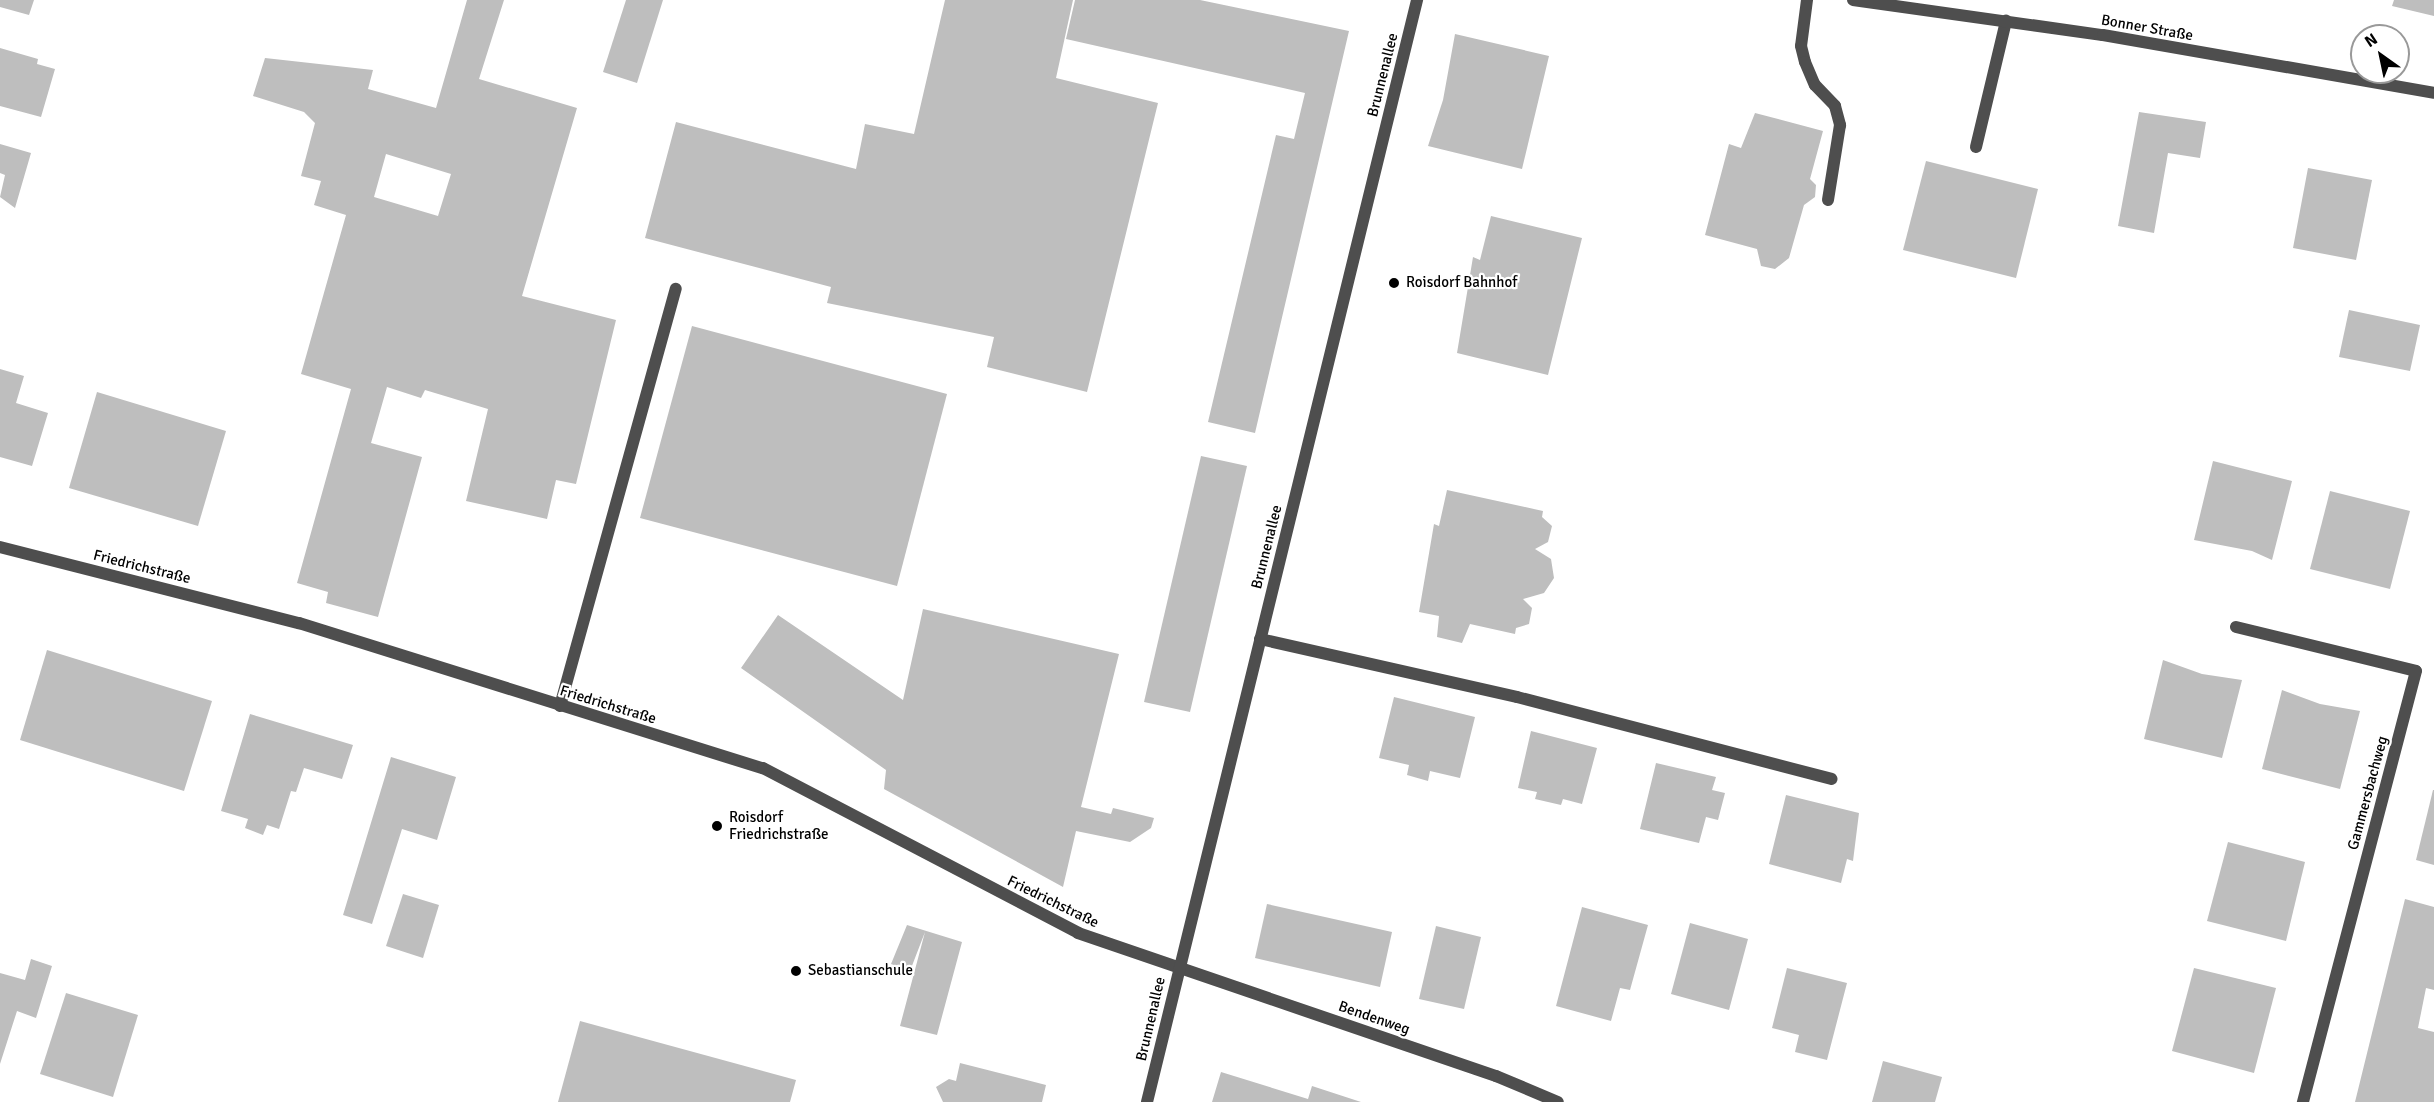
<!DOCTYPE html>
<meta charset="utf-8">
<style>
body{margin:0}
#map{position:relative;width:2434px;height:1102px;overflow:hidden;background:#fff;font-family:Signika,sans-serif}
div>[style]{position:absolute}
.building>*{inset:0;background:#bebebe}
.service>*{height:12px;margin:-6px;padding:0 6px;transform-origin:6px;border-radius:6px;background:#4e4e4e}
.minor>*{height:12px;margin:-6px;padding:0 6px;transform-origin:6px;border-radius:6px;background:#4e4e4e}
.tertiary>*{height:12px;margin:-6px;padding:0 6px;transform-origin:6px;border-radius:6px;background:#4e4e4e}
.dots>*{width:16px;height:16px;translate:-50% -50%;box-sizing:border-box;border:3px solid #fff;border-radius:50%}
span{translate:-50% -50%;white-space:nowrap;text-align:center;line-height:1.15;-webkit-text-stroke:4.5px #fff;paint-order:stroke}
.street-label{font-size:15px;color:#000}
.poi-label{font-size:15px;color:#000}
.left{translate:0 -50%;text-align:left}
.north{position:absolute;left:2350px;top:24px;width:60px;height:60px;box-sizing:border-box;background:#fff;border:2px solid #999;border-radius:50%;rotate:327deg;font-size:16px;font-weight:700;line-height:24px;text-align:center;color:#000}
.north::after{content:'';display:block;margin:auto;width:21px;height:27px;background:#000;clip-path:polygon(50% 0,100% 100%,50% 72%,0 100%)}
</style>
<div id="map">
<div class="building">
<i style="clip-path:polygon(0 0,34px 0,29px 15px,0 7px)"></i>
<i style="clip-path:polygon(evenodd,467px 0,504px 0,479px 79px,577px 108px,522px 296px,616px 320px,576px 484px,556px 480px,547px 519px,466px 501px,488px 409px,425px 390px,421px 398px,387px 387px,371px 443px,422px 457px,378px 617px,326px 603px,328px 592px,297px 583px,351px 389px,301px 374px,346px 215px,314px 205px,321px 181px,301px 176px,315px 123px,304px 112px,253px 96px,265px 58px,373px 70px,368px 89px,436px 108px,467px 0,386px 154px,451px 174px,438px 216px,374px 197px,386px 154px)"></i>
<i style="clip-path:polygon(626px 0,663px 0,637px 83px,603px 72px)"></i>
<i style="clip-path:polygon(945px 0,1073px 0,1056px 78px,1158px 103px,1087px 392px,987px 367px,994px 337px,827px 303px,831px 287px,645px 238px,676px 122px,856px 169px,865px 124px,914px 134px)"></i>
<i style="clip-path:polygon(1075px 0,1200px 0,1349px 31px,1255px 433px,1208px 422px,1276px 135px,1294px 139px,1305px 93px,1066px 39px)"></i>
<i style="clip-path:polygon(2394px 0,2434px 0,2434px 16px,2392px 6px)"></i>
<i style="clip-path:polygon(1455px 34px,1549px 56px,1522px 169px,1428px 146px,1443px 100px)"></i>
<i style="clip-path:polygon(0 48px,38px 59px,37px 64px,55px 69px,41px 117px,0 106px)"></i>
<i style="clip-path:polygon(2139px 112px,2206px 122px,2200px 158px,2168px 153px,2154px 233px,2118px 226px)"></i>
<i style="clip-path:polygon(1755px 113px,1823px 131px,1810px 179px,1816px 185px,1815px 197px,1804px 205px,1789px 258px,1775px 269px,1761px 266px,1757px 249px,1705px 235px,1729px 144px,1741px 148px)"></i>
<i style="clip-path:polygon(0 144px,31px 153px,15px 208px,0 197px,5px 175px,0 173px)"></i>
<i style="clip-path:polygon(1926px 161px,2038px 189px,2016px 278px,1903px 250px)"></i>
<i style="clip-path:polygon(2308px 168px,2372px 180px,2356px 260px,2293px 248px)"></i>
<i style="clip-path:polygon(1491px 216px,1582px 238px,1548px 375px,1457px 353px,1473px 257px,1480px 260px)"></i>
<i style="clip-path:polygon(2349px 310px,2420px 325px,2410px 371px,2339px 357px)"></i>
<i style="clip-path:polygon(692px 326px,947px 394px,897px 586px,640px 518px)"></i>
<i style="clip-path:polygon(0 369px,24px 376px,16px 403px,48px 413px,32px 466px,0 457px)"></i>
<i style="clip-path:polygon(97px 392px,226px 431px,198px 526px,69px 488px)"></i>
<i style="clip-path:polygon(1201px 456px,1247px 466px,1190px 712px,1144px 702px)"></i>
<i style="clip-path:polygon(2213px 461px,2292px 481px,2272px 560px,2252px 551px,2194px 540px)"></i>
<i style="clip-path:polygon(1447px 490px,1543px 511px,1542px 517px,1552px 526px,1548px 542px,1535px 549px,1551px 559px,1554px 578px,1544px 593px,1523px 599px,1532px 608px,1529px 624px,1516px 628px,1515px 634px,1470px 624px,1462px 643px,1437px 637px,1439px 616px,1419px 612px,1434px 524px,1439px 526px)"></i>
<i style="clip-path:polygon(2330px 491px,2410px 511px,2390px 589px,2310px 569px)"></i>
<i style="clip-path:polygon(923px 609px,1119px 654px,1081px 807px,1111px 814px,1113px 808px,1154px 818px,1151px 828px,1130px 842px,1076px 831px,1063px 887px,884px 789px,886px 770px,741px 668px,778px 615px,903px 700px)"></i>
<i style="clip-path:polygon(47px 650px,212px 701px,184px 791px,20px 740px)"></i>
<i style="clip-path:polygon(2163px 660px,2202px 674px,2242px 680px,2222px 758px,2144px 739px)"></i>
<i style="clip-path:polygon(2282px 690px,2320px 704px,2360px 711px,2340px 789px,2262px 769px)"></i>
<i style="clip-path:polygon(1394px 697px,1475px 717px,1460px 778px,1430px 771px,1428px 781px,1407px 775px,1409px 765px,1379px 758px)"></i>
<i style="clip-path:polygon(250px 714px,353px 745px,342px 779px,304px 768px,296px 792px,291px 791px,279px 829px,267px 825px,263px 835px,245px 828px,248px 819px,221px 811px)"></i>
<i style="clip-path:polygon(1531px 731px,1597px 748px,1582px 804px,1563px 799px,1561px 805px,1535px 799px,1537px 792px,1518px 788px)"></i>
<i style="clip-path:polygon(391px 757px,456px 777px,437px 840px,402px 829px,372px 924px,343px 915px)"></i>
<i style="clip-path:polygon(1656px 763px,1716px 777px,1712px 790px,1725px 793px,1718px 820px,1706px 817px,1699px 843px,1640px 829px)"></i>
<i style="clip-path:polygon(2433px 790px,2434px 790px,2434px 865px,2416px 860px)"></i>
<i style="clip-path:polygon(1786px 795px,1859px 813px,1853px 861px,1847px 859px,1841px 883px,1769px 864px)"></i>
<i style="clip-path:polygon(2228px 842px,2305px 862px,2286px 941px,2207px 921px)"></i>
<i style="clip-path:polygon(403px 894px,439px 905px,423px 958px,386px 946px)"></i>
<i style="clip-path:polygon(2405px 899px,2434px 907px,2434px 990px,2426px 988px,2418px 1028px,2434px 1032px,2434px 1102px,2355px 1102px)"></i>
<i style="clip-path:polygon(1267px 904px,1392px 932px,1380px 987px,1255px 958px)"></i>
<i style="clip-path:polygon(1582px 907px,1648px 925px,1630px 990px,1620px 988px,1611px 1021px,1556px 1006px)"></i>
<i style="clip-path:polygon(1690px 923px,1748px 939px,1729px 1010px,1671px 994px)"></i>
<i style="clip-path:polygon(907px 925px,962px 942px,937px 1035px,900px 1026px,925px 932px,910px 971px,891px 964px)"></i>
<i style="clip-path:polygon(1436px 926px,1481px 937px,1464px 1009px,1419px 999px)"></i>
<i style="clip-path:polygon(31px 959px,52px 966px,36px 1018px,17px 1011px,0 1064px,0 973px,25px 980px)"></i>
<i style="clip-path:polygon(1787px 968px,1847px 983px,1827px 1060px,1795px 1052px,1799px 1035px,1772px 1028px)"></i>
<i style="clip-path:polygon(2194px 968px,2276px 988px,2254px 1073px,2172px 1051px)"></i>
<i style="clip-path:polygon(66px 993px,138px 1015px,113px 1097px,40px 1074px)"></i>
<i style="clip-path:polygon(580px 1021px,796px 1080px,790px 1102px,558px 1102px)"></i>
<i style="clip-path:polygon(1883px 1061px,1942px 1077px,1935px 1102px,1872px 1102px)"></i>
<i style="clip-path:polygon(960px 1063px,1046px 1085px,1042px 1102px,943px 1102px,936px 1087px,949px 1079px,956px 1081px)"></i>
<i style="clip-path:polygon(1221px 1072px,1308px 1099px,1312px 1086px,1361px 1102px,1212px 1102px)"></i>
</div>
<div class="service">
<i style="left:1807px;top:0;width:46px;rotate:97.4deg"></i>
<i style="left:1801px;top:46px;width:16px;rotate:76deg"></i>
<i style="left:1805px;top:62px;width:25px;rotate:67deg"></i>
<i style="left:1815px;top:85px;width:29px;rotate:46deg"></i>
<i style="left:1835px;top:106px;width:20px;rotate:75deg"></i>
<i style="left:1840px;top:125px;width:76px;rotate:99.1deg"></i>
<i style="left:1976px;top:147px;width:130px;rotate:-76.6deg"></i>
<i style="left:1260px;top:639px;width:263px;rotate:12.7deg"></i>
<i style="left:1517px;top:697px;width:325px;rotate:14.6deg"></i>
<i style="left:560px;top:706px;width:433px;rotate:-74.5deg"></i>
</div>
<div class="minor">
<i style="left:0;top:547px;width:309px;rotate:14.3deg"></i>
<i style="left:299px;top:623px;width:486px;rotate:17.4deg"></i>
<i style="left:763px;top:768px;width:356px;rotate:27.6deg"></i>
<i style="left:1078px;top:933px;width:442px;rotate:18.9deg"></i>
<i style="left:1496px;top:1076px;width:67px;rotate:22.8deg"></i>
<i style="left:2236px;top:627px;width:185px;rotate:13.7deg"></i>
<i style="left:2416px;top:671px;width:446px;rotate:104.7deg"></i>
<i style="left:1147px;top:1102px;width:1135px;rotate:-76.23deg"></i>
</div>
<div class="tertiary">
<i style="left:1853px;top:0;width:252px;rotate:8deg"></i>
<i style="left:2103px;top:35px;width:336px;rotate:9.9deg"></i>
</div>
<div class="dots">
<i style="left:1394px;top:283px;background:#000"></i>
<i style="left:717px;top:826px;background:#000"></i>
<i style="left:796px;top:971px;background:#000"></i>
</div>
<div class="street-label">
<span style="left:2147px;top:28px;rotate:10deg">Bonner Straße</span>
<span style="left:1383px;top:75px;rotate:-76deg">Brunnenallee</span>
<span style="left:1267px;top:547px;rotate:-76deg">Brunnenallee</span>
<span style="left:142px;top:567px;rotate:14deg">Friedrichstraße</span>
<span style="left:608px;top:705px;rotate:17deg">Friedrichstraße</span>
<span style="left:2368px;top:793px;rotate:-75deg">Gammersbachweg</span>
<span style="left:1053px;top:902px;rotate:26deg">Friedrichstraße</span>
<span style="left:1374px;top:1018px;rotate:19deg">Bendenweg</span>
<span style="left:1151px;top:1019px;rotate:-77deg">Brunnenallee</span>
</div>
<div class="poi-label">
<span class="left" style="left:1406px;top:283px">Roisdorf Bahnhof</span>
<span class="left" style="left:729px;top:826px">Roisdorf<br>Friedrichstraße</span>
<span class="left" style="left:808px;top:971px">Sebastianschule</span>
</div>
<div class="north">N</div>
</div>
